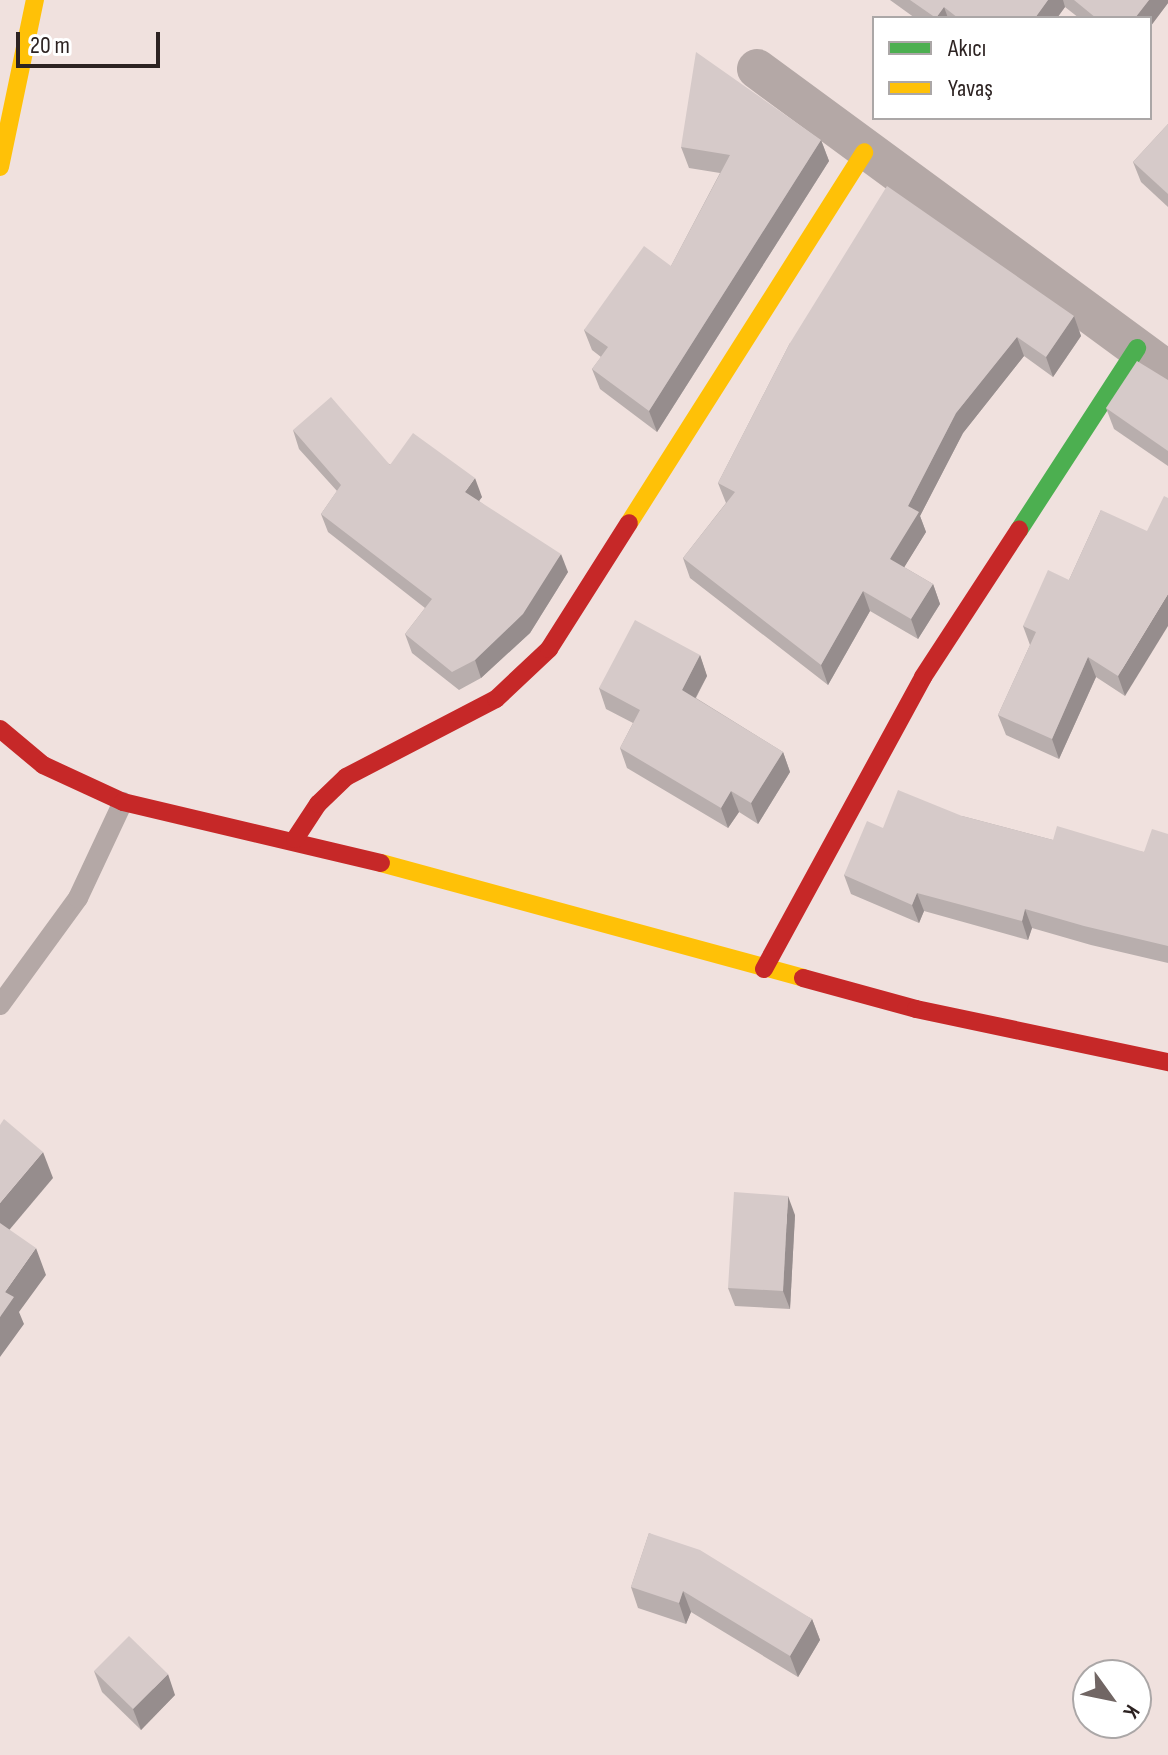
<!DOCTYPE html>
<meta charset="utf-8">
<style>
body{margin:0}
#map{position:relative;width:1168px;height:1755px;overflow:hidden;background:#f0e1de;font-family:"Sofia Sans Condensed",sans-serif}
div>[style]{position:absolute}
.lane>*{height:20px;margin:-10px;padding:0 10px;transform-origin:10px;border-radius:10px;background:#b4a8a6}
.street>*{height:40px;margin:-20px;padding:0 20px;transform-origin:20px;border-radius:20px;background:#b4a8a6}
.fast>*{height:18px;margin:-9px;padding:0 9px;transform-origin:9px;border-radius:9px;background:#4caf50}
.slow>*{height:18px;margin:-9px;padding:0 9px;transform-origin:9px;border-radius:9px;background:#ffc107}
.jam>*{height:18px;margin:-9px;padding:0 9px;transform-origin:9px;border-radius:9px;background:#c62828}
.wall>*{inset:0;background:#b8aead}
.shaded-wall>*{inset:0;background:#968d8d}
.building>*{inset:0;background:#d6cac9}
span{translate:-50% -50%;white-space:nowrap;text-align:center;line-height:1.15;-webkit-text-stroke:7px #fff;paint-order:stroke}
.legend{position:absolute;left:872px;top:16px;width:280px;height:104px;box-sizing:border-box;background:#fff;border:2px solid #aba7a7;margin:0;padding:10px 14px;list-style:none;font-size:24px;color:#2d2322}
.legend li{display:flex;align-items:center;gap:16px;height:40px}
.legend b{width:40px;border:2px solid #aba7a7}
.north{position:absolute;left:1072px;top:1659px;width:80px;height:80px;box-sizing:border-box;background:#fff;border:2px solid #aba7a7;border-radius:50%;rotate:123deg;font-size:22px;font-weight:700;line-height:32px;text-align:center;color:#2d2322}
.north::after{content:'';display:block;margin:auto;width:28px;height:36px;background:#716664;clip-path:polygon(50% 0,100% 100%,50% 72%,0 100%)}
.scale{position:absolute;left:16px;top:32px;width:144px;height:36px;box-sizing:border-box;border:4px solid #2d2322;border-top:0;padding-left:10px;font-size:24px;line-height:28px;white-space:nowrap;color:#2d2322;-webkit-text-stroke:6px #fff;paint-order:stroke}
</style>
<div id="map">
<div class="lane">
<i style="left:0;top:1005px;width:132px;rotate:-53.9deg"></i>
<i style="left:78px;top:898px;width:106px;rotate:-64.9deg"></i>
</div>
<div class="street">
<i style="left:757px;top:69px;width:510px;rotate:36.31deg"></i>
</div>
<div class="fast">
<i style="left:1019px;top:530px;width:217px;rotate:-57deg"></i>
</div>
<div class="slow">
<i style="left:0;top:167px;width:171px;rotate:-78.2deg"></i>
<i style="left:629px;top:523px;width:439px;rotate:-57.6deg"></i>
<i style="left:381px;top:863px;width:437px;rotate:15.2deg"></i>
</div>
<div class="jam">
<i style="left:0;top:729px;width:56px;rotate:39.9deg"></i>
<i style="left:43px;top:765px;width:88px;rotate:24.8deg"></i>
<i style="left:123px;top:802px;width:265px;rotate:13.3deg"></i>
<i style="left:295px;top:839px;width:42px;rotate:-56.7deg"></i>
<i style="left:318px;top:804px;width:39px;rotate:-44deg"></i>
<i style="left:346px;top:777px;width:169px;rotate:-27.5deg"></i>
<i style="left:496px;top:699px;width:73px;rotate:-43.3deg"></i>
<i style="left:549px;top:649px;width:149px;rotate:-57.6deg"></i>
<i style="left:764px;top:969px;width:332px;rotate:-61.4deg"></i>
<i style="left:923px;top:677px;width:176px;rotate:-56.9deg"></i>
<i style="left:803px;top:978px;width:117px;rotate:15.3deg"></i>
<i style="left:916px;top:1009px;width:258px;rotate:11.9deg"></i>
</div>
<div class="wall">
<i style="clip-path:polygon(890px 0,1168px 0,1168px 3px,1150px 27px,1150px 18px,1079px 18px,1065px 7px,1057px 18px,915px 18px)"></i>
<i style="clip-path:polygon(1168px 124px,1168px 207px,1141px 182px,1133px 162px)"></i>
<i style="clip-path:polygon(821px 140px,829px 161px,657px 432px,600px 389px,592px 369px,601px 357px,592px 350px,584px 330px,671px 266px,720px 173px,689px 168px,681px 147px)"></i>
<i style="clip-path:polygon(1074px 316px,1081px 336px,1053px 377px,1024px 356px,963px 433px,920px 516px,926px 532px,904px 567px,933px 584px,940px 604px,918px 639px,870px 611px,828px 685px,690px 578px,683px 558px,726px 503px,718px 483px,790px 343px)"></i>
<i style="clip-path:polygon(1168px 380px,1168px 466px,1114px 429px,1106px 408px)"></i>
<i style="clip-path:polygon(293px 430px,482px 497px,479px 501px,568px 572px,530px 633px,481px 678px,459px 690px,412px 653px,405px 634px,425px 608px,328px 532px,321px 514px,337px 491px,299px 449px)"></i>
<i style="clip-path:polygon(1101px 510px,1125px 696px,1096px 677px,1059px 759px,1006px 735px,998px 715px,1030px 645px,1023px 626px,1069px 580px)"></i>
<i style="clip-path:polygon(700px 655px,707px 676px,696px 698px,783px 752px,790px 772px,758px 824px,739px 812px,728px 828px,627px 768px,620px 748px,633px 723px,606px 709px,599px 688px)"></i>
<i style="clip-path:polygon(962px 816px,1053px 840px,1144px 852px,1168px 834px,1168px 963px,1091px 945px,1032px 928px,1028px 940px,924px 911px,919px 923px,851px 894px,844px 875px,883px 828px)"></i>
<i style="clip-path:polygon(795px 1215px,790px 1309px,735px 1306px,728px 1288px)"></i>
<i style="clip-path:polygon(649px 1533px,812px 1619px,820px 1640px,798px 1677px,691px 1612px,686px 1624px,638px 1608px,631px 1587px)"></i>
<i style="clip-path:polygon(94px 1671px,175px 1695px,141px 1730px,102px 1692px)"></i>
</div>
<div class="shaded-wall">
<i style="clip-path:polygon(1048px 0,1063px 0,1065px 7px,1057px 18px,1035px 18px)"></i>
<i style="clip-path:polygon(1149px 0,1168px 0,1168px 3px,1150px 27px,1150px 18px,1135px 18px)"></i>
<i style="clip-path:polygon(944px 7px,948px 18px,936px 18px)"></i>
<i style="clip-path:polygon(821px 140px,829px 161px,657px 432px,649px 411px)"></i>
<i style="clip-path:polygon(1074px 316px,1081px 336px,1053px 377px,1046px 357px)"></i>
<i style="clip-path:polygon(1017px 337px,1024px 356px,963px 433px,920px 516px,926px 532px,897px 579px,890px 559px,908px 506px,956px 413px)"></i>
<i style="clip-path:polygon(475px 478px,482px 497px,472px 510px,465px 492px)"></i>
<i style="clip-path:polygon(561px 554px,568px 572px,530px 633px,481px 678px,475px 660px)"></i>
<i style="clip-path:polygon(933px 584px,940px 604px,918px 639px,911px 619px)"></i>
<i style="clip-path:polygon(863px 591px,870px 611px,828px 685px,821px 665px)"></i>
<i style="clip-path:polygon(1168px 594px,1168px 626px,1125px 696px,1118px 676px)"></i>
<i style="clip-path:polygon(700px 655px,707px 676px,689px 710px,682px 690px)"></i>
<i style="clip-path:polygon(1088px 657px,1096px 677px,1059px 759px,1052px 739px)"></i>
<i style="clip-path:polygon(783px 752px,790px 772px,758px 824px,751px 803px)"></i>
<i style="clip-path:polygon(731px 791px,739px 812px,728px 828px,721px 808px)"></i>
<i style="clip-path:polygon(917px 893px,924px 911px,919px 923px,912px 905px)"></i>
<i style="clip-path:polygon(1025px 909px,1032px 928px,1028px 940px,1022px 921px)"></i>
<i style="clip-path:polygon(43px 1152px,53px 1178px,0 1241px,0 1203px)"></i>
<i style="clip-path:polygon(788px 1196px,795px 1215px,790px 1309px,783px 1291px)"></i>
<i style="clip-path:polygon(36px 1248px,46px 1275px,19px 1312px,24px 1324px,0 1357px,0 1317px,5px 1292px)"></i>
<i style="clip-path:polygon(683px 1591px,691px 1612px,686px 1624px,679px 1603px)"></i>
<i style="clip-path:polygon(812px 1619px,820px 1640px,798px 1677px,790px 1656px)"></i>
<i style="clip-path:polygon(168px 1674px,175px 1695px,141px 1730px,133px 1709px)"></i>
</div>
<div class="building">
<i style="clip-path:polygon(910px 0,1048px 0,1035px 18px,958px 18px,944px 7px,936px 18px)"></i>
<i style="clip-path:polygon(1074px 0,1149px 0,1135px 18px,1096px 18px)"></i>
<i style="clip-path:polygon(696px 52px,821px 140px,649px 411px,592px 369px,608px 347px,584px 330px,644px 246px,671px 266px,730px 155px,681px 147px)"></i>
<i style="clip-path:polygon(1168px 124px,1168px 194px,1133px 162px)"></i>
<i style="clip-path:polygon(887px 186px,1074px 316px,1046px 357px,1017px 337px,956px 413px,908px 506px,919px 512px,890px 559px,933px 584px,911px 619px,863px 591px,821px 665px,683px 558px,735px 492px,718px 483px,790px 343px)"></i>
<i style="clip-path:polygon(1137px 361px,1168px 380px,1168px 451px,1106px 408px)"></i>
<i style="clip-path:polygon(331px 397px,390px 465px,413px 433px,475px 478px,465px 492px,561px 554px,523px 614px,475px 660px,452px 672px,405px 634px,432px 599px,321px 514px,341px 485px,293px 430px)"></i>
<i style="clip-path:polygon(1164px 496px,1168px 498px,1168px 594px,1118px 676px,1088px 657px,1052px 739px,998px 715px,1036px 632px,1023px 626px,1048px 570px,1069px 580px,1101px 510px,1147px 531px)"></i>
<i style="clip-path:polygon(635px 620px,700px 655px,682px 690px,783px 752px,751px 803px,731px 791px,721px 808px,620px 748px,640px 710px,599px 688px)"></i>
<i style="clip-path:polygon(898px 790px,962px 816px,1053px 840px,1057px 826px,1144px 852px,1152px 829px,1168px 834px,1168px 946px,1084px 926px,1025px 909px,1022px 921px,917px 893px,912px 905px,844px 875px,867px 821px,883px 828px)"></i>
<i style="clip-path:polygon(4px 1119px,43px 1152px,0 1203px,0 1125px)"></i>
<i style="clip-path:polygon(734px 1192px,788px 1196px,783px 1291px,728px 1288px)"></i>
<i style="clip-path:polygon(0 1223px,36px 1248px,5px 1292px,14px 1297px,0 1317px)"></i>
<i style="clip-path:polygon(649px 1533px,700px 1550px,812px 1619px,790px 1656px,683px 1591px,679px 1603px,631px 1587px)"></i>
<i style="clip-path:polygon(129px 1636px,168px 1674px,133px 1709px,94px 1671px)"></i>
</div>
<ul class="legend">
<li><b style="height:10px;background:#4caf50"></b>Akıcı</li>
<li><b style="height:10px;background:#ffc107"></b>Yavaş</li>
</ul>
<div class="north">K</div>
<div class="scale">20 m</div>
</div>
